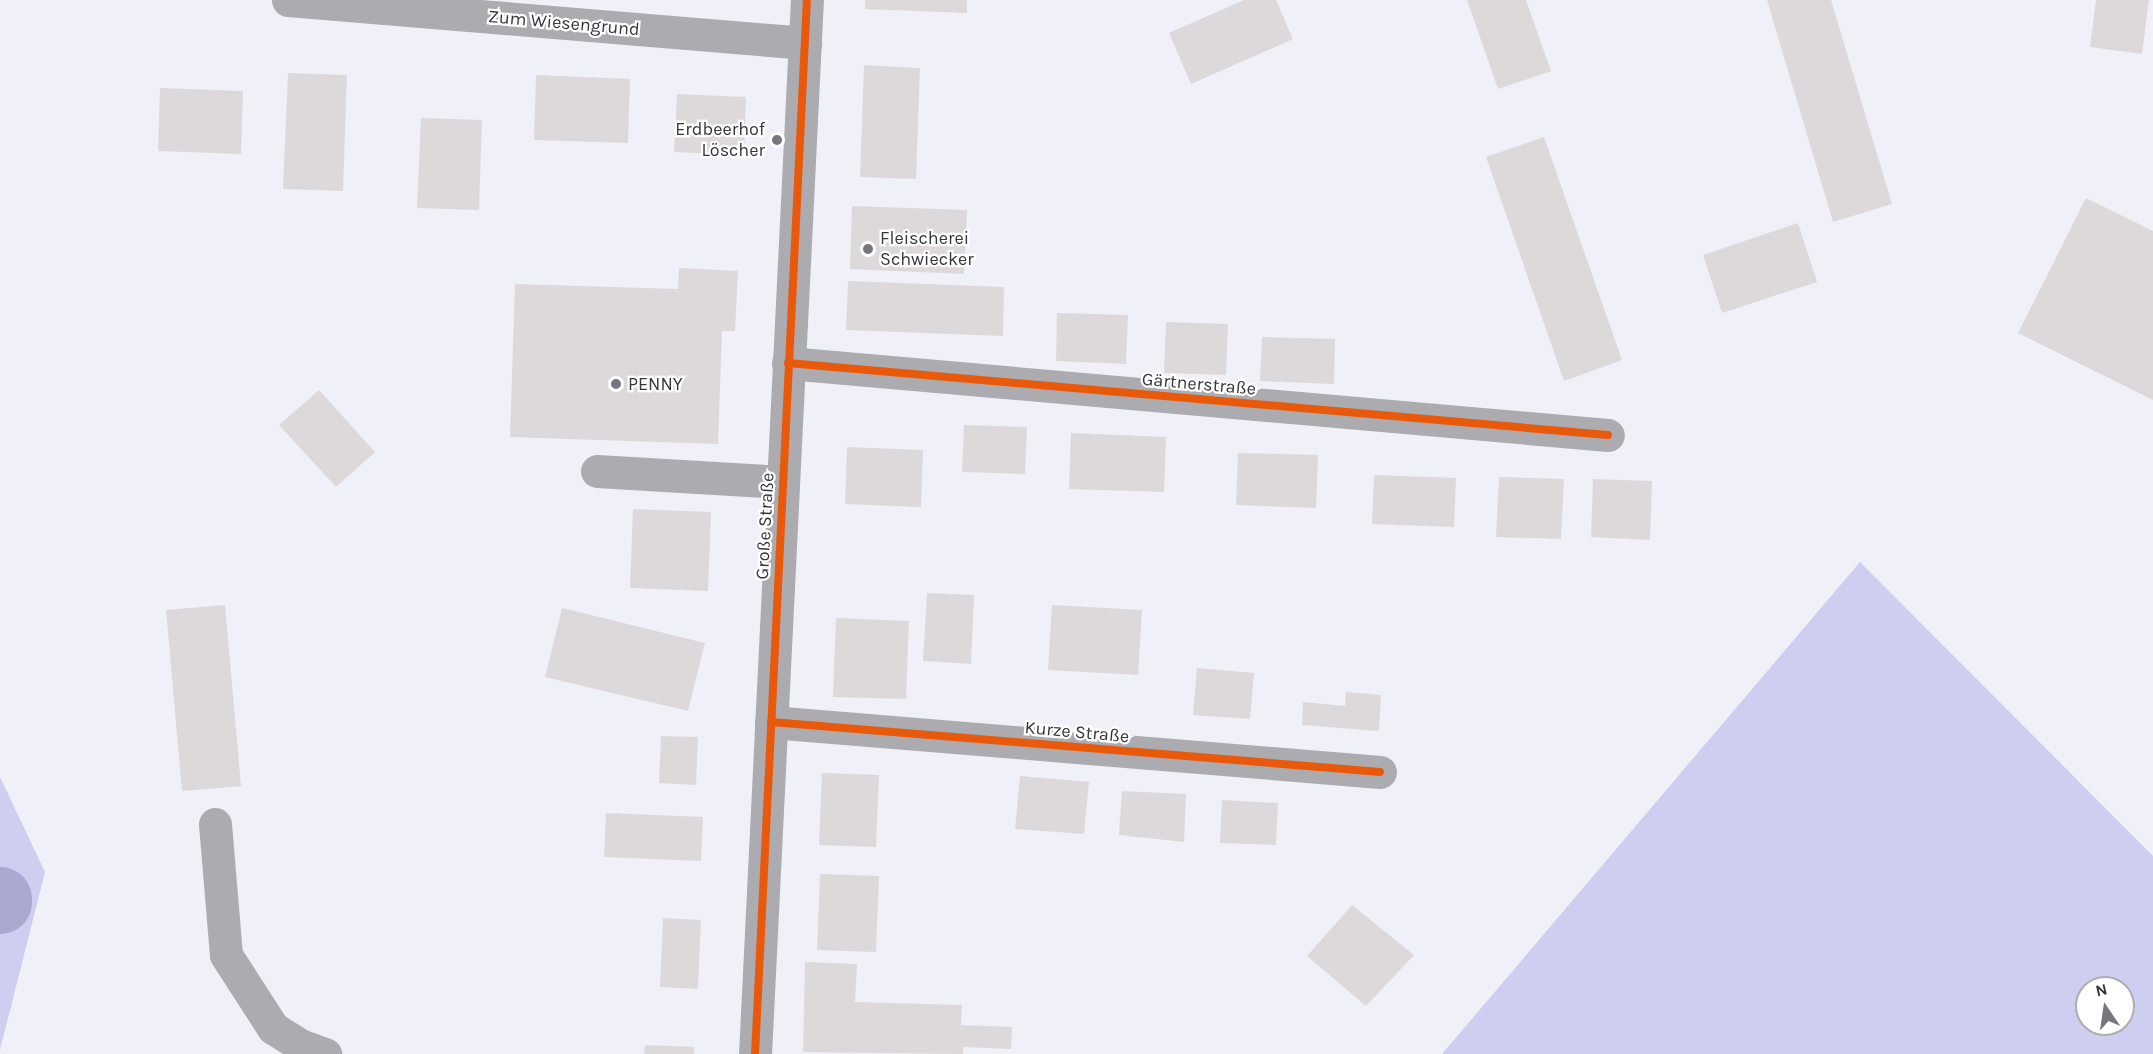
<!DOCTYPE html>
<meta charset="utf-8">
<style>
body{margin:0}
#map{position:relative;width:2153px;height:1054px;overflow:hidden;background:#f0f0f8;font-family:Karla,sans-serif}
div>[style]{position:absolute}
.forest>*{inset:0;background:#cecef1}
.river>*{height:63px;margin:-31.5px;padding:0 31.5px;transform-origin:31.5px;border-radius:31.5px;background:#a9a9d1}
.building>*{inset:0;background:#ddd9db}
.minor>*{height:33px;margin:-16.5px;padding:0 16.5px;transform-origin:16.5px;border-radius:16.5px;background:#acacb0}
.cycleway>*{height:8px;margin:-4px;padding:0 4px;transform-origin:4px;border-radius:4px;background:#e8590c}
.dots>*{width:16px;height:16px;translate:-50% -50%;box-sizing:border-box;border:3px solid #fff;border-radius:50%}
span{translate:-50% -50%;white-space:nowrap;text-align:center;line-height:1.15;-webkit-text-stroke:4.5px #fff;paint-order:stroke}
.street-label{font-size:18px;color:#35353c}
.poi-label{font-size:18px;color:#35353c}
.right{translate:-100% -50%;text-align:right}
.left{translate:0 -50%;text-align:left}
.north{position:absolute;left:2075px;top:976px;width:60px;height:60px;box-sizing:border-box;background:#fff;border:2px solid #aeaeb1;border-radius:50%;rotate:347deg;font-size:16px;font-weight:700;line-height:24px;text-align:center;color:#35353c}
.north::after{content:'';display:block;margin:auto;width:21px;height:27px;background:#76767e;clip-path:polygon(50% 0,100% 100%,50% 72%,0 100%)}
</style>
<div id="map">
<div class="forest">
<i style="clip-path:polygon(evenodd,1860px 562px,2153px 856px,2153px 1054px,1442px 1054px,1860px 562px,2087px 988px,2123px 988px,2123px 1024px,2087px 1024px,2087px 988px)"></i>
<i style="clip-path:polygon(0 777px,45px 872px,0 1050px)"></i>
</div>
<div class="river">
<i style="left:0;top:898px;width:4px;rotate:90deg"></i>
</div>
<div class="building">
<i style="clip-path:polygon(865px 0,967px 0,967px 13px,865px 9px)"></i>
<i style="clip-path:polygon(1244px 0,1276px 0,1293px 39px,1191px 84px,1169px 33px)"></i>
<i style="clip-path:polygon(1467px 0,1526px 0,1551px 71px,1498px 89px)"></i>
<i style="clip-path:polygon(1767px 0,1831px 0,1892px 204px,1833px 222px)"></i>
<i style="clip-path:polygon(2096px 0,2149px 0,2142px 54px,2090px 47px)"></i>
<i style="clip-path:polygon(864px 65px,920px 68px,916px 179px,860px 177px)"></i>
<i style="clip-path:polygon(288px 73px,347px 75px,343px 191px,283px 189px)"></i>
<i style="clip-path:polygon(536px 75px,630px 79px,628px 143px,534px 140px)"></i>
<i style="clip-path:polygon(160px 88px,243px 91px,241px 154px,158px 151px)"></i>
<i style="clip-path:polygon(677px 94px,746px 97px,744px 155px,674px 152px)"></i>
<i style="clip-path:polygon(421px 118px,482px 120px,479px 210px,417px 208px)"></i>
<i style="clip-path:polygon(1544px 137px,1622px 360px,1564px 381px,1486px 157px)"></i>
<i style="clip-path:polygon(2086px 198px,2153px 231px,2153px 400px,2018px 333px)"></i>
<i style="clip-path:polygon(852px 206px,967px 210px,964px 274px,850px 269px)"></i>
<i style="clip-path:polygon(1798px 223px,1817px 282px,1722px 313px,1703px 255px)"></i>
<i style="clip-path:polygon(679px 268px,738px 271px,735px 331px,722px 331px,718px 444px,510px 437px,515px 284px,678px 289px)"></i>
<i style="clip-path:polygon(848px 281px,1004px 287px,1003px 336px,846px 330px)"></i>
<i style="clip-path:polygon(1057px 313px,1128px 315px,1126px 364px,1056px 361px)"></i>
<i style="clip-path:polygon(1166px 322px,1228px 324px,1226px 375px,1164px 373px)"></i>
<i style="clip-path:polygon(1262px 337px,1335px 339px,1334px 384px,1260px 381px)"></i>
<i style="clip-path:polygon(319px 390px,375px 452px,336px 487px,279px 425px)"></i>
<i style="clip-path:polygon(964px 425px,1027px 427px,1025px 474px,962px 472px)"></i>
<i style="clip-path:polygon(1071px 433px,1166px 437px,1164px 492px,1069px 489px)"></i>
<i style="clip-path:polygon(847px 447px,923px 450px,921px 507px,845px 504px)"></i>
<i style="clip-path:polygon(1238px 453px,1318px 455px,1316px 508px,1236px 505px)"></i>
<i style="clip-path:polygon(1374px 475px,1456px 478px,1454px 527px,1372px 524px)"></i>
<i style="clip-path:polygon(1499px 477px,1564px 479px,1561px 539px,1496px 537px)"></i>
<i style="clip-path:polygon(1593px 479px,1652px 481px,1650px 540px,1591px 537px)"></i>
<i style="clip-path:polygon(633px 509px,711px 512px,708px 591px,630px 588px)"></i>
<i style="clip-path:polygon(927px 593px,974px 595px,971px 664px,923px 661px)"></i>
<i style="clip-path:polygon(225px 605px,241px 786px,182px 791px,166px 610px)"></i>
<i style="clip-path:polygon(1052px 605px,1142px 610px,1138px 675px,1048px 670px)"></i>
<i style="clip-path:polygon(562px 608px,705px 643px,688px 711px,545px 677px)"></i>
<i style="clip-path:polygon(836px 618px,909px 621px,906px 699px,833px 697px)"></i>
<i style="clip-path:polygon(1197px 668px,1254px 673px,1250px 719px,1193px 715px)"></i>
<i style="clip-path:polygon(1346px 692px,1381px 695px,1379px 731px,1302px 725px,1303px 702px,1345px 706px)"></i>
<i style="clip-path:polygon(661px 736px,698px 737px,696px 785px,659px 783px)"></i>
<i style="clip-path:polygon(822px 773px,879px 775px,876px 847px,819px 845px)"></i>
<i style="clip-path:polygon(1020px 776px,1089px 782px,1084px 834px,1015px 829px)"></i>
<i style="clip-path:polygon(1122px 791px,1186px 794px,1184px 842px,1119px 835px)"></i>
<i style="clip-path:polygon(1222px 800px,1278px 803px,1276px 845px,1220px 843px)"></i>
<i style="clip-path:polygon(606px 813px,703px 817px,701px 861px,604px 857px)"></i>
<i style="clip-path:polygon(820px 874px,879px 876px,876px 952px,817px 950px)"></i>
<i style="clip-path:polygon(1352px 905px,1414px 955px,1366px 1006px,1307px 956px)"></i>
<i style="clip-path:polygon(663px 918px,701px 920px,698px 989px,660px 987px)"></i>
<i style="clip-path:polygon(805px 962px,857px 964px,855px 1002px,962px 1005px,961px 1025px,1012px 1027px,1011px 1049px,963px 1047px,963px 1054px,803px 1052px)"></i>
<i style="clip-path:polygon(645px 1045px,694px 1047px,694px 1054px,644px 1054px)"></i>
</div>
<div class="minor">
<i style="left:288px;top:0;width:519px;rotate:4.75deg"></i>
<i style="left:788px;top:363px;width:823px;rotate:5.02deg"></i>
<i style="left:597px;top:471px;width:185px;rotate:3.4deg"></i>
<i style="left:771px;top:722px;width:611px;rotate:4.69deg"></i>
<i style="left:215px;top:824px;width:131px;rotate:85.2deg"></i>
<i style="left:226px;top:955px;width:87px;rotate:57.2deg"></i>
<i style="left:273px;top:1028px;width:32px;rotate:32deg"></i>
<i style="left:300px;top:1045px;width:27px;rotate:20deg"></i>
<i style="left:755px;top:1054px;width:1055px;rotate:-87.18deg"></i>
</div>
<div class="cycleway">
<i style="left:788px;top:363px;width:823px;rotate:5.02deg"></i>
<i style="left:771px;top:722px;width:611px;rotate:4.69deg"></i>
<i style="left:755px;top:1054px;width:1055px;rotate:-87.18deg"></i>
</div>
<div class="dots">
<i style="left:777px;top:140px;background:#76767e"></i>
<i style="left:868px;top:249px;background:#76767e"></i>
<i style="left:616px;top:384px;background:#76767e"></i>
</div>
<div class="street-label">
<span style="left:564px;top:23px;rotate:5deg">Zum Wiesengrund</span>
<span style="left:1199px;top:384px;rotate:5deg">Gärtnerstraße</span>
<span style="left:765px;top:526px;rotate:-87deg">Große Straße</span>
<span style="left:1077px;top:732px;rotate:5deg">Kurze Straße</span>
</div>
<div class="poi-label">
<span class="right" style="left:765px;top:140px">Erdbeerhof<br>Löscher</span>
<span class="left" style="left:880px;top:249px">Fleischerei<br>Schwiecker</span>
<span class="left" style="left:628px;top:384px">PENNY</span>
</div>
<div class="north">N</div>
</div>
